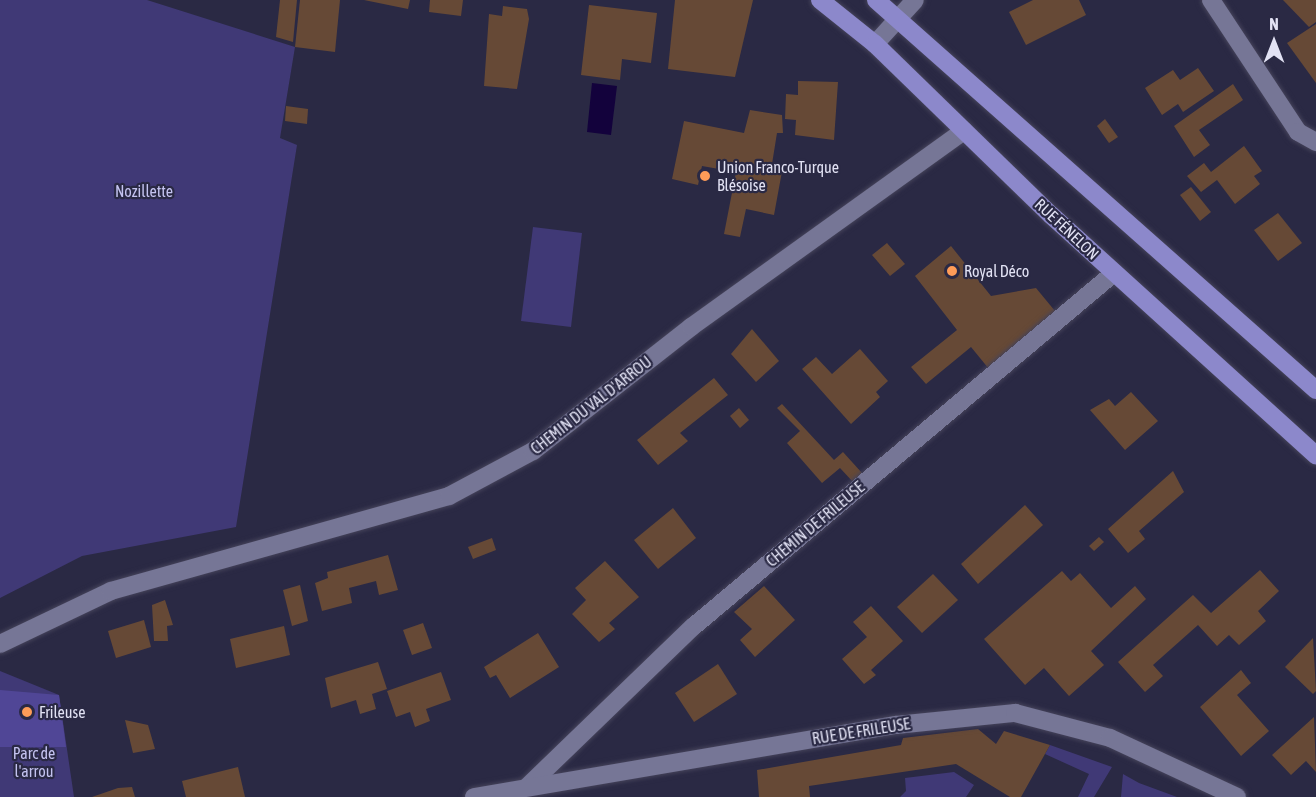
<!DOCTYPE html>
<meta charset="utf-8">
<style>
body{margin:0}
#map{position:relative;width:1316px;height:797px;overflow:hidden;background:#2a2944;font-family:"Asap Condensed",sans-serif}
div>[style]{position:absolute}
.green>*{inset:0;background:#403976}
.forest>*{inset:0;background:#504696}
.water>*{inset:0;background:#13023c}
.building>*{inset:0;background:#664936}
.roads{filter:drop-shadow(0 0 2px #45435a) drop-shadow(0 0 2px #45435a)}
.minor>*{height:18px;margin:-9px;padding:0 9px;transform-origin:9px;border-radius:9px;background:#767696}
.major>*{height:18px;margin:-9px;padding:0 9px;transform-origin:9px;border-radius:9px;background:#8c88cb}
.dots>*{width:16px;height:16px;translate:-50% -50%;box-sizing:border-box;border:3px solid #2a2944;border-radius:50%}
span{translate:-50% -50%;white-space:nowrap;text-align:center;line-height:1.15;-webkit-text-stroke:4.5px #2a2944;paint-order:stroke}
.poi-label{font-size:16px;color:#e2e2f4}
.left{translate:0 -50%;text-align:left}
.park-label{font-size:16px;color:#c4c3f0}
.street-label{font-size:16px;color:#e2e2f4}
.north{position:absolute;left:1244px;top:12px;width:60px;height:60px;-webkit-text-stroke:4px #2a2944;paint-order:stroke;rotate:0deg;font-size:16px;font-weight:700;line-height:24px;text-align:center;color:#e2e2f4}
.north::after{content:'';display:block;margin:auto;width:21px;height:27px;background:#e2e2f4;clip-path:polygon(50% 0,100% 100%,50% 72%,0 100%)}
</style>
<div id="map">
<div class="green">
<i style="clip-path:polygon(0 0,147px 0,295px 47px,280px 138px,297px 145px,236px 527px,82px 556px,0 598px)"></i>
<i style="clip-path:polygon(533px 227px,582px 233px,571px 327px,521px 321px)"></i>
<i style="clip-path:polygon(0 671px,59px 695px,74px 797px,0 797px)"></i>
<i style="clip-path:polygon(1050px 745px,1112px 767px,1094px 797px,1078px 797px,1089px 774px,1045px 754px)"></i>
<i style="clip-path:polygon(954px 772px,974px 785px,966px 797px,900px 797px,906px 791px,905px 778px)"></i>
<i style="clip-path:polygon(1123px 774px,1139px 783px,1177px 797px,1121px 797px)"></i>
</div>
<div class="forest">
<i style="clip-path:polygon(0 690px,59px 695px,66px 747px,0 747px)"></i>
</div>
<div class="water">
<i style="clip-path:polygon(592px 83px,617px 86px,611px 135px,587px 132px)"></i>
</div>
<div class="building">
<i style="clip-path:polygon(280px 0,297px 0,293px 42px,276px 37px)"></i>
<i style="clip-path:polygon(300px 0,340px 0,335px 52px,295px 47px)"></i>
<i style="clip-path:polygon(364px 0,410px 0,408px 9px)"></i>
<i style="clip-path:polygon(430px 0,463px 0,461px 16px,429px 12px)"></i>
<i style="clip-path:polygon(675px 0,753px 0,735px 77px,668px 69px)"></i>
<i style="clip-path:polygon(1033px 0,1079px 0,1086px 15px,1026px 45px,1009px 12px)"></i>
<i style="clip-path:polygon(1283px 0,1316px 0,1316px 22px,1309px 27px)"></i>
<i style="clip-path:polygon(589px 5px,657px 13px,651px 63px,622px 59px,620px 80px,581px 75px)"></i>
<i style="clip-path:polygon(503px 6px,527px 9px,529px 19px,517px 89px,484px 86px,489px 14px,502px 16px)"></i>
<i style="clip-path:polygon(1316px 24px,1316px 83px,1287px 43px)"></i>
<i style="clip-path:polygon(1198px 68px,1214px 91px,1183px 112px,1178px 104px,1162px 115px,1145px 88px,1173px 70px,1180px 80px)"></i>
<i style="clip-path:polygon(798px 81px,838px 82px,834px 140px,795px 135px,796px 120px,785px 119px,786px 94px,798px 95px)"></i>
<i style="clip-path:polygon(1233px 84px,1243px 100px,1199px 130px,1210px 145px,1194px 157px,1174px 126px)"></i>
<i style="clip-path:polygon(286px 106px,308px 109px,307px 124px,285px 121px)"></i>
<i style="clip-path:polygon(750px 110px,782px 115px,783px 133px,777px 133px,772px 164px,783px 166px,774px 215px,746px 209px,740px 237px,724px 234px,736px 172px,702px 166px,698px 185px,672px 179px,684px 121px,744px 133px)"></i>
<i style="clip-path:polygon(1105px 119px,1118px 137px,1109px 143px,1097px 126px)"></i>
<i style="clip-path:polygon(1244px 146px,1262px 171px,1254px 176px,1260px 184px,1235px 204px,1217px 180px,1201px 192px,1187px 176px,1204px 163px,1211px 172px)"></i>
<i style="clip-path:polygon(1191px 187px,1211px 212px,1200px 221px,1180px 195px)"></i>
<i style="clip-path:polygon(1278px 213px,1302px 243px,1278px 261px,1254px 230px)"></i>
<i style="clip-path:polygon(887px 243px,905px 264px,890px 276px,872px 255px)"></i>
<i style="clip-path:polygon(951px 246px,991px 296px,1036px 288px,1055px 311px,989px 369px,971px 347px,926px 384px,911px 367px,957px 330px,915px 276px)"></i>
<i style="clip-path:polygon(752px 329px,779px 361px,756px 382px,731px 354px)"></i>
<i style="clip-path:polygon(860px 349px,888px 381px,876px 392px,880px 397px,851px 424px,802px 369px,816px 357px,832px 374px)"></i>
<i style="clip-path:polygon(714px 378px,728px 395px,680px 433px,688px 441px,658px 465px,637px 440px)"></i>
<i style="clip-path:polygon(1131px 392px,1158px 421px,1125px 450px,1090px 410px,1109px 399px,1115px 406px)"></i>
<i style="clip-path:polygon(782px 404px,834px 460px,843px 452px,862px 473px,853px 482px,840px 468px,822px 483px,787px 443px,800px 431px,777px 408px)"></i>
<i style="clip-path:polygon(739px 408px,749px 420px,740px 428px,730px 416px)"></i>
<i style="clip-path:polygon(1173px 471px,1184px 492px,1139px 531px,1145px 539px,1128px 553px,1108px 529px)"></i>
<i style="clip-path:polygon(1025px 505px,1043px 525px,978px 584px,961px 564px)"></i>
<i style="clip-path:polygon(673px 508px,696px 538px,658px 569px,634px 540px)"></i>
<i style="clip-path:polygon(1099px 537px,1104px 542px,1094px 551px,1089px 546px)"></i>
<i style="clip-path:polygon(492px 538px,496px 550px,473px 559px,468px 547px)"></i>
<i style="clip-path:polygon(388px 555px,398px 590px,379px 595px,376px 581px,349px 588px,352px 603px,322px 611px,315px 583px,328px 578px,327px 572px)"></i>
<i style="clip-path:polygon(605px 561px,639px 597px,609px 623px,615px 629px,599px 642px,572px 614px,586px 600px,575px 588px)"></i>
<i style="clip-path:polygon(1260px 570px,1279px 591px,1258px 611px,1266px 621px,1239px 645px,1229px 635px,1217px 646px,1198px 625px,1153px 665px,1163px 676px,1145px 692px,1118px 662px,1193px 595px,1211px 613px)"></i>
<i style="clip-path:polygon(1062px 571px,1071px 581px,1080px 573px,1111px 608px,1135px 586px,1146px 599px,1091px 651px,1104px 665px,1069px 696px,1044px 668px,1025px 685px,984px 639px)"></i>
<i style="clip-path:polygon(933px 574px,958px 600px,922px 633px,897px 607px)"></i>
<i style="clip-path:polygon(300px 585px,308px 621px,292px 626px,283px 590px)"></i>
<i style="clip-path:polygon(764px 586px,795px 620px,755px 657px,740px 640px,752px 629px,734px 612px)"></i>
<i style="clip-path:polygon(165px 600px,173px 625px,167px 626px,168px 641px,154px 641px,152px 605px)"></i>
<i style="clip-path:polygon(871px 606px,903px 641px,871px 670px,876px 675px,864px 684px,842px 659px,867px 637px,853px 622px)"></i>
<i style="clip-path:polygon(144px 620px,151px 647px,116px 658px,108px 631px)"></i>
<i style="clip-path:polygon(423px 623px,432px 648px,412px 655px,403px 630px)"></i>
<i style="clip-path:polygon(284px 626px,290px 655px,236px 668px,230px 639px)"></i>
<i style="clip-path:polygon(538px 633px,559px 667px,510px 698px,496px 675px,490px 678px,484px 667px)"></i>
<i style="clip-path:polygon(1313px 638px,1316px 691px,1313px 694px,1285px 667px)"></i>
<i style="clip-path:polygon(378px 662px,387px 689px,372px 694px,376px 709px,360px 714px,356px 700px,331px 708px,325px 678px)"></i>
<i style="clip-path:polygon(718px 664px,737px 694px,694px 722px,675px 693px)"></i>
<i style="clip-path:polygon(1241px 670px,1251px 683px,1237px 695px,1269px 731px,1241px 756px,1200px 707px)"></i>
<i style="clip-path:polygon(441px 672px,451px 700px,426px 709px,430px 721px,415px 727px,410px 712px,396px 717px,387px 691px)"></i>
<i style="clip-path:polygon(1314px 717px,1316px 772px,1306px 761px,1291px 775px,1272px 755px)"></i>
<i style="clip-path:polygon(125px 720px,148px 725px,155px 749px,133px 753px)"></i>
<i style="clip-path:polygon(978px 729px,996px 744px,1004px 731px,1050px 745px,1021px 797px,1010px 797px,956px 764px,809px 786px,810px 797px,759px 797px,757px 770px,901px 745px,903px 738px)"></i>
<i style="clip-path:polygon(238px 767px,245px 797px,186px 797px,182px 781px)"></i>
<i style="clip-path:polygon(132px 787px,135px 797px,92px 797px,118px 788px)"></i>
</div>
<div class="roads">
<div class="minor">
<i style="left:1211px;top:0;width:158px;rotate:56.6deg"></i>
<i style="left:1298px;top:132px;width:21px;rotate:29deg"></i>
<i style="left:875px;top:44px;width:59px;rotate:-47.7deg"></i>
<i style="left:0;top:644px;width:123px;rotate:-25.5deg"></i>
<i style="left:111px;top:591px;width:351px;rotate:-15.7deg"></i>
<i style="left:449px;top:496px;width:95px;rotate:-28.2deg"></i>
<i style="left:533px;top:451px;width:201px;rotate:-38.1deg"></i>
<i style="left:691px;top:327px;width:336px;rotate:-35.7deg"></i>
<i style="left:527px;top:787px;width:232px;rotate:-44deg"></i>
<i style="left:694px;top:626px;width:549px;rotate:-40.05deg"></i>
<i style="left:474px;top:797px;width:428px;rotate:-9.7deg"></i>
<i style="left:896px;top:725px;width:120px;rotate:-5.8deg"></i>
<i style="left:1015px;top:713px;width:98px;rotate:14.7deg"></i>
<i style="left:1110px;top:738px;width:140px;rotate:24.9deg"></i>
</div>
<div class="major">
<i style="left:820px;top:0;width:70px;rotate:38.7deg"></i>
<i style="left:875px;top:44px;width:245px;rotate:44.2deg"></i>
<i style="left:1051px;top:215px;width:358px;rotate:42.2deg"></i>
<i style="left:876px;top:0;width:588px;rotate:41.55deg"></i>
</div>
</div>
<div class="dots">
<i style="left:705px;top:176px;background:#fe9c58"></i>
<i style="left:952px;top:271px;background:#fe9c58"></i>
<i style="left:27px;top:712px;background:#fe9c58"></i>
</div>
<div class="poi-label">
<span class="left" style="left:717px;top:176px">Union Franco-Turque<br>Blésoise</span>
<span class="left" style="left:964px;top:271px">Royal Déco</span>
<span class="left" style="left:39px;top:712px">Frileuse</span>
</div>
<div class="park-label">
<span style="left:144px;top:191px">Nozillette</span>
<span style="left:34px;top:762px">Parc de<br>l'arrou</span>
</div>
<div class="street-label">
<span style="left:1067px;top:229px;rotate:43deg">RUE FÉNELON</span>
<span style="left:591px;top:405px;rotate:-38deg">CHEMIN DU VAL D'ARROU</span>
<span style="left:815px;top:524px;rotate:-40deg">CHEMIN DE FRILEUSE</span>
<span style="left:861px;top:731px;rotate:-9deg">RUE DE FRILEUSE</span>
</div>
<div class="north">N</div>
</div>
